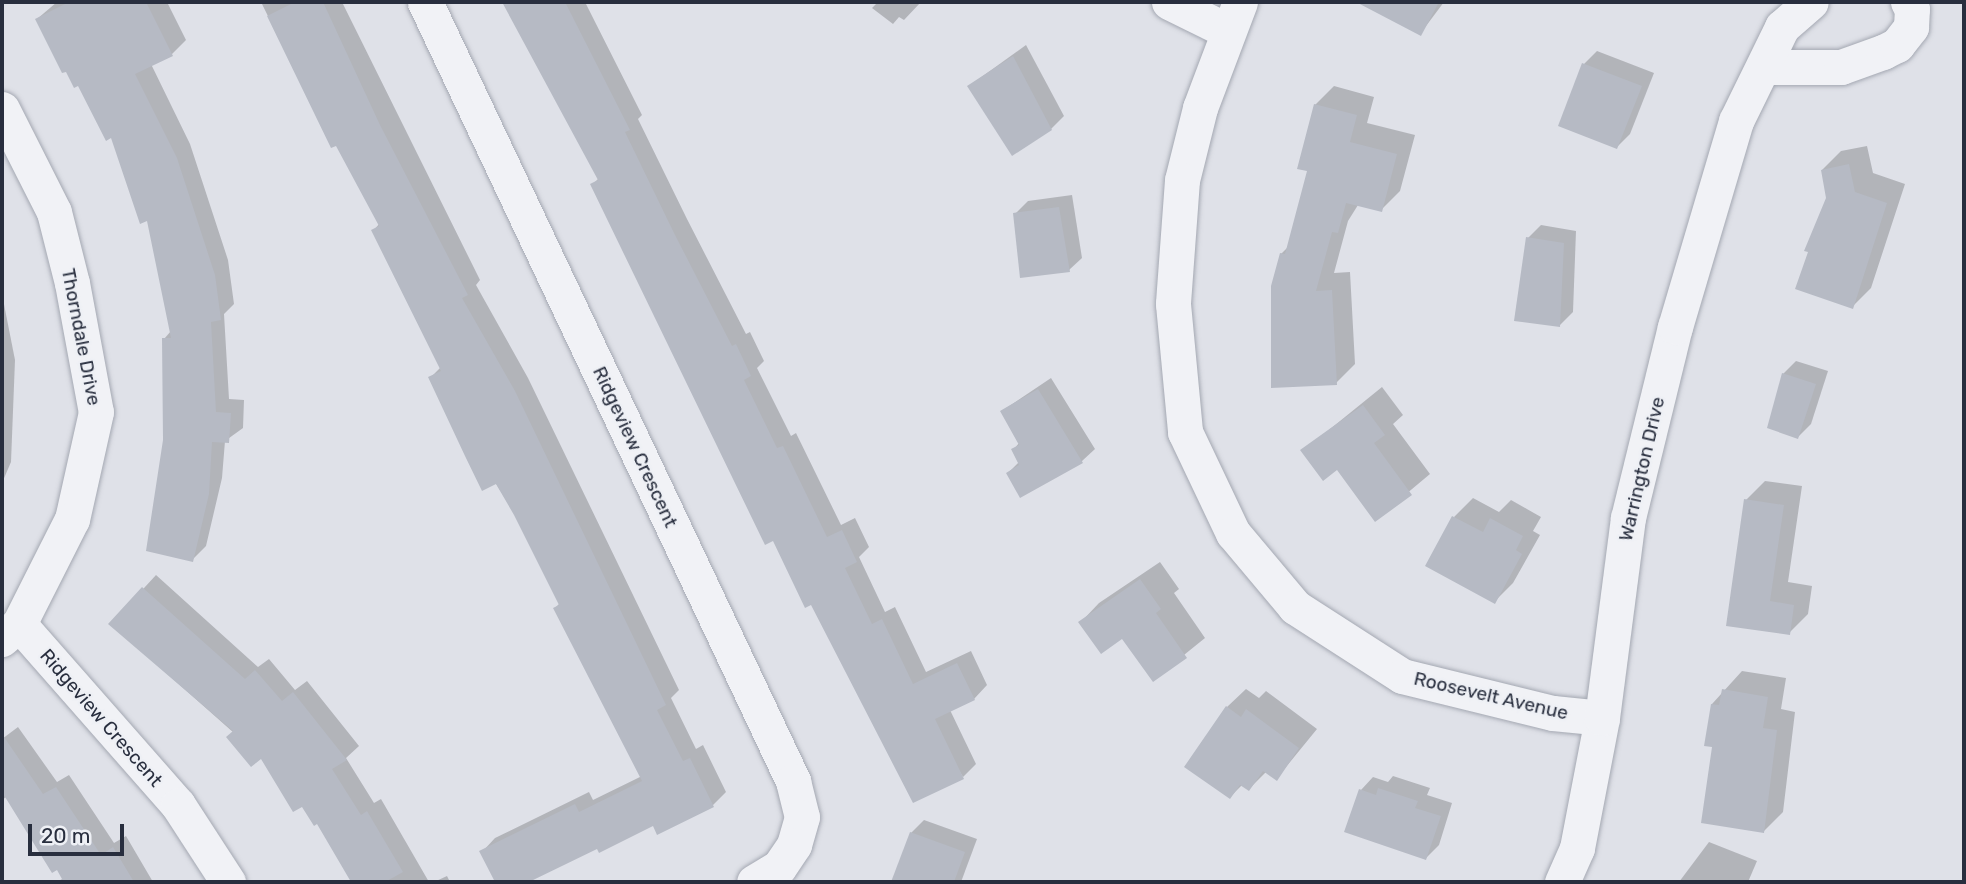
<!DOCTYPE html>
<style>
body{margin:0}
#map{position:relative;width:1966px;height:884px;overflow:hidden;background:#dfe1e8;font-family:Rubik,sans-serif}
div>[style]{position:absolute}
.shadow>*{inset:0;background:#0003}
.building>*{inset:0;background:#b6bac4}
.roads{filter:drop-shadow(0 0 2px #a4a8b2) drop-shadow(0 0 2px #a4a8b2)}
.minor>*{height:35px;margin:-17.5px;padding:0 17.5px;transform-origin:17.5px;border-radius:17.5px;background:#f1f2f6}
span{translate:-50% -50%;white-space:nowrap;text-align:center;line-height:1.15;-webkit-text-stroke:5px #eef0f5;paint-order:stroke}
.street-label{font-size:19px;color:#282e3e}
.frame{position:absolute;inset:0;border:4px solid #282e3e;pointer-events:none}
.scale{position:absolute;left:28px;top:824px;width:96px;height:32px;box-sizing:border-box;border:4px solid #282e3e;border-top:0;padding-left:9px;font-size:21px;line-height:24px;white-space:nowrap;color:#282e3e;-webkit-text-stroke:5px #eef0f5;paint-order:stroke}
</style>
<div id="map">
<div class="shadow">
<i style="clip-path:polygon(57px 2px,167px 2px,186px 40px,172px 54px,151px 64px,190px 144px,228px 260px,234px 304px,224px 314px,229px 399px,244px 400px,243px 428px,225px 441px,222px 478px,206px 546px,192px 560px,165px 440px,164px 339px,171px 331px,149px 219px,112px 136px,37px 19px)"></i>
<i style="clip-path:polygon(261px 2px,342px 2px,480px 280px,476px 285px,528px 378px,679px 690px,671px 698px,696px 749px,703px 745px,726px 792px,713px 805px,654px 824px,517px 882px,497px 882px,482px 852px,495px 838px,589px 792px,593px 800px,642px 776px,555px 608px,560px 603px,515px 514px,430px 378px,441px 367px,373px 231px,380px 223px,337px 144px,332px 146px)"></i>
<i style="clip-path:polygon(505px 2px,585px 2px,642px 115px,638px 119px,687px 219px,746px 334px,750px 332px,764px 361px,757px 368px,791px 436px,796px 433px,841px 525px,855px 518px,869px 547px,859px 557px,885px 612px,895px 607px,926px 672px,971px 651px,987px 685px,974px 699px,950px 710px,976px 764px,963px 777px,593px 184px,599px 178px)"></i>
<i style="clip-path:polygon(878px 2px,921px 2px,904px 20px,899px 17px,893px 24px,872px 8px)"></i>
<i style="clip-path:polygon(1383px 2px,1444px 2px,1420px 34px,1378px 11px)"></i>
<i style="clip-path:polygon(1026px 45px,1064px 116px,1051px 129px,969px 86px)"></i>
<i style="clip-path:polygon(1597px 51px,1654px 73px,1630px 134px,1617px 147px,1560px 125px,1584px 64px)"></i>
<i style="clip-path:polygon(1334px 86px,1374px 97px,1367px 123px,1415px 135px,1400px 191px,1381px 210px,1358px 205px,1348px 221px,1334px 273px,1350px 272px,1355px 364px,1336px 383px,1281px 254px,1289px 246px,1309px 170px,1315px 105px)"></i>
<i style="clip-path:polygon(1867px 146px,1873px 173px,1905px 184px,1871px 288px,1852px 307px,1822px 170px,1841px 151px)"></i>
<i style="clip-path:polygon(1072px 195px,1082px 258px,1069px 270px,1015px 214px,1028px 201px)"></i>
<i style="clip-path:polygon(1541px 225px,1576px 231px,1573px 312px,1560px 325px,1528px 238px)"></i>
<i style="clip-path:polygon(2px 294px,15px 360px,11px 462px,2px 483px)"></i>
<i style="clip-path:polygon(1796px 361px,1828px 371px,1811px 424px,1798px 437px,1783px 374px)"></i>
<i style="clip-path:polygon(1051px 378px,1095px 449px,1082px 461px,1021px 495px,1008px 473px,1019px 462px,1013px 450px,1020px 442px,1002px 411px)"></i>
<i style="clip-path:polygon(1382px 387px,1403px 415px,1393px 424px,1430px 474px,1375px 520px,1337px 468px,1303px 451px)"></i>
<i style="clip-path:polygon(1765px 481px,1802px 486px,1788px 582px,1812px 586px,1808px 614px,1789px 633px,1728px 625px,1746px 500px)"></i>
<i style="clip-path:polygon(1473px 498px,1499px 512px,1511px 500px,1541px 517px,1533px 531px,1540px 535px,1513px 583px,1494px 602px,1454px 517px)"></i>
<i style="clip-path:polygon(1160px 562px,1179px 589px,1174px 593px,1205px 638px,1153px 680px,1123px 636px,1081px 622px,1099px 603px)"></i>
<i style="clip-path:polygon(156px 575px,258px 667px,269px 659px,295px 690px,307px 681px,359px 746px,346px 758px,374px 803px,381px 799px,429px 882px,353px 882px,318px 822px,261px 757px,111px 624px)"></i>
<i style="clip-path:polygon(1742px 671px,1786px 678px,1781px 709px,1795px 712px,1783px 812px,1764px 831px,1714px 746px,1712px 704px)"></i>
<i style="clip-path:polygon(1246px 689px,1259px 698px,1266px 691px,1317px 729px,1277px 778px,1267px 771px,1249px 789px,1242px 785px,1230px 797px,1227px 707px)"></i>
<i style="clip-path:polygon(18px 727px,57px 782px,69px 775px,114px 843px,126px 836px,153px 882px,67px 882px,6px 797px,2px 800px,2px 739px)"></i>
<i style="clip-path:polygon(1393px 776px,1430px 788px,1427px 795px,1452px 803px,1439px 845px,1426px 858px,1361px 790px,1373px 777px,1388px 782px)"></i>
<i style="clip-path:polygon(924px 820px,977px 839px,961px 882px,893px 882px,911px 833px)"></i>
<i style="clip-path:polygon(1709px 842px,1757px 861px,1748px 882px,1679px 882px)"></i>
<i style="clip-path:polygon(447px 876px,450px 882px,434px 882px)"></i>
</div>
<div class="building">
<i style="clip-path:polygon(69px 2px,146px 2px,173px 56px,135px 74px,177px 158px,215px 275px,221px 320px,211px 322px,216px 412px,231px 413px,229px 443px,212px 442px,209px 494px,193px 562px,146px 551px,163px 440px,162px 338px,171px 338px,147px 221px,140px 224px,111px 138px,106px 141px,78px 86px,74px 88px,66px 72px,62px 73px,35px 19px)"></i>
<i style="clip-path:polygon(295px 2px,323px 2px,380px 125px,468px 295px,462px 298px,515px 391px,666px 705px,657px 710px,683px 761px,690px 758px,714px 807px,657px 835px,653px 826px,599px 853px,597px 849px,529px 882px,495px 882px,479px 851px,575px 804px,579px 812px,642px 781px,553px 608px,559px 605px,514px 515px,496px 484px,482px 491px,465px 456px,428px 377px,441px 371px,371px 230px,379px 226px,336px 146px,331px 148px,267px 16px)"></i>
<i style="clip-path:polygon(502px 2px,565px 2px,630px 130px,625px 132px,674px 233px,732px 346px,736px 344px,751px 376px,744px 380px,777px 448px,783px 446px,827px 537px,842px 530px,857px 562px,845px 568px,872px 624px,882px 619px,913px 684px,957px 663px,975px 700px,935px 719px,964px 779px,913px 803px,811px 605px,805px 608px,773px 541px,765px 545px,590px 184px,598px 180px)"></i>
<i style="clip-path:polygon(1356px 2px,1439px 2px,1421px 36px)"></i>
<i style="clip-path:polygon(1013px 56px,1052px 130px,1012px 156px,967px 86px)"></i>
<i style="clip-path:polygon(1582px 63px,1642px 86px,1617px 149px,1558px 126px)"></i>
<i style="clip-path:polygon(1314px 104px,1357px 115px,1350px 142px,1397px 154px,1382px 212px,1346px 203px,1338px 233px,1332px 232px,1316px 291px,1332px 290px,1337px 385px,1271px 388px,1271px 286px,1280px 253px,1285px 254px,1307px 171px,1297px 169px)"></i>
<i style="clip-path:polygon(1849px 164px,1855px 192px,1887px 203px,1853px 309px,1795px 289px,1808px 252px,1804px 251px,1826px 198px,1821px 170px)"></i>
<i style="clip-path:polygon(1059px 207px,1070px 272px,1020px 278px,1013px 213px)"></i>
<i style="clip-path:polygon(1526px 237px,1564px 243px,1560px 327px,1514px 321px)"></i>
<i style="clip-path:polygon(1782px 373px,1816px 384px,1798px 439px,1767px 428px)"></i>
<i style="clip-path:polygon(1038px 389px,1083px 463px,1020px 498px,1006px 473px,1019px 465px,1011px 449px,1019px 445px,1000px 411px)"></i>
<i style="clip-path:polygon(1363px 405px,1385px 435px,1374px 443px,1412px 495px,1375px 522px,1337px 470px,1323px 481px,1300px 450px)"></i>
<i style="clip-path:polygon(1744px 499px,1784px 505px,1770px 601px,1794px 605px,1790px 635px,1726px 626px)"></i>
<i style="clip-path:polygon(1452px 516px,1483px 532px,1490px 518px,1523px 536px,1516px 550px,1522px 554px,1495px 604px,1425px 566px)"></i>
<i style="clip-path:polygon(1140px 579px,1161px 609px,1156px 613px,1187px 658px,1153px 682px,1122px 639px,1101px 654px,1078px 622px)"></i>
<i style="clip-path:polygon(142px 587px,245px 679px,255px 670px,282px 701px,293px 692px,347px 760px,332px 769px,361px 815px,367px 811px,403px 872px,385px 882px,351px 882px,317px 824px,314px 826px,302px 807px,293px 812px,261px 759px,251px 767px,226px 737px,233px 731px,108px 624px)"></i>
<i style="clip-path:polygon(1722px 689px,1768px 697px,1763px 728px,1777px 730px,1764px 833px,1701px 823px,1712px 747px,1704px 746px,1711px 704px,1719px 705px)"></i>
<i style="clip-path:polygon(1226px 706px,1241px 717px,1246px 709px,1299px 748px,1277px 781px,1263px 771px,1249px 791px,1240px 785px,1230px 799px,1184px 767px)"></i>
<i style="clip-path:polygon(2px 734px,43px 794px,56px 787px,101px 855px,113px 847px,134px 882px,57px 882px,62px 879px,57px 870px,52px 873px,2px 792px)"></i>
<i style="clip-path:polygon(1378px 788px,1418px 801px,1415px 808px,1441px 816px,1426px 860px,1344px 832px,1359px 789px,1376px 795px)"></i>
<i style="clip-path:polygon(910px 832px,965px 852px,954px 882px,891px 882px)"></i>
</div>
<div class="roads">
<div class="minor">
<i style="left:425px;top:2px;width:862px;rotate:64.71deg"></i>
<i style="left:793px;top:781px;width:37px;rotate:76deg"></i>
<i style="left:802px;top:817px;width:29px;rotate:106deg"></i>
<i style="left:794px;top:845px;width:27px;rotate:124deg"></i>
<i style="left:779px;top:867px;width:29px;rotate:149deg"></i>
<i style="left:1169px;top:2px;width:64px;rotate:26.2deg"></i>
<i style="left:1240px;top:2px;width:113px;rotate:110.7deg"></i>
<i style="left:1200px;top:108px;width:74px;rotate:104deg"></i>
<i style="left:1182px;top:180px;width:124px;rotate:94.2deg"></i>
<i style="left:1173px;top:304px;width:129px;rotate:84.6deg"></i>
<i style="left:1185px;top:432px;width:112px;rotate:64.6deg"></i>
<i style="left:1233px;top:533px;width:97px;rotate:50deg"></i>
<i style="left:1295px;top:607px;width:127px;rotate:32.8deg"></i>
<i style="left:1402px;top:676px;width:155px;rotate:13.8deg"></i>
<i style="left:1553px;top:713px;width:49px;rotate:5.8deg"></i>
<i style="left:1765px;top:67px;width:76px"></i>
<i style="left:1841px;top:67px;width:45px;rotate:-19.7deg"></i>
<i style="left:1883px;top:52px;width:16px;rotate:-27deg"></i>
<i style="left:1897px;top:45px;width:23px;rotate:-52deg"></i>
<i style="left:1911px;top:27px;width:18px;rotate:-87deg"></i>
<i style="left:1912px;top:9px;width:8px;rotate:-120deg"></i>
<i style="left:2px;top:109px;width:115px;rotate:63.2deg"></i>
<i style="left:54px;top:212px;width:73px;rotate:75.8deg"></i>
<i style="left:72px;top:283px;width:131px;rotate:79.5deg"></i>
<i style="left:96px;top:412px;width:110px;rotate:102.6deg"></i>
<i style="left:72px;top:519px;width:118px;rotate:116.8deg"></i>
<i style="left:19px;top:624px;width:23px;rotate:139deg"></i>
<i style="left:19px;top:624px;width:241px;rotate:48.7deg"></i>
<i style="left:178px;top:805px;width:92px;rotate:57deg"></i>
<i style="left:1562px;top:882px;width:37px;rotate:-66deg"></i>
<i style="left:1577px;top:848px;width:132px;rotate:-79.1deg"></i>
<i style="left:1602px;top:718px;width:202px;rotate:-82.6deg"></i>
<i style="left:1628px;top:518px;width:197px;rotate:-76.2deg"></i>
<i style="left:1675px;top:327px;width:215px;rotate:-73.5deg"></i>
<i style="left:1736px;top:121px;width:105px;rotate:-63.9deg"></i>
<i style="left:1782px;top:27px;width:38px;rotate:-41deg"></i>
</div>
</div>
<div class="street-label">
<span style="left:81px;top:337px;rotate:79deg">Thorndale Drive</span>
<span style="left:635px;top:447px;rotate:65deg">Ridgeview Crescent</span>
<span style="left:1642px;top:469px;rotate:-77deg">Warrington Drive</span>
<span style="left:1491px;top:696px;rotate:13deg">Roosevelt Avenue</span>
<span style="left:101px;top:718px;rotate:49deg">Ridgeview Crescent</span>
</div>
<div class="frame"></div>
<div class="scale">20 m</div>
</div>
